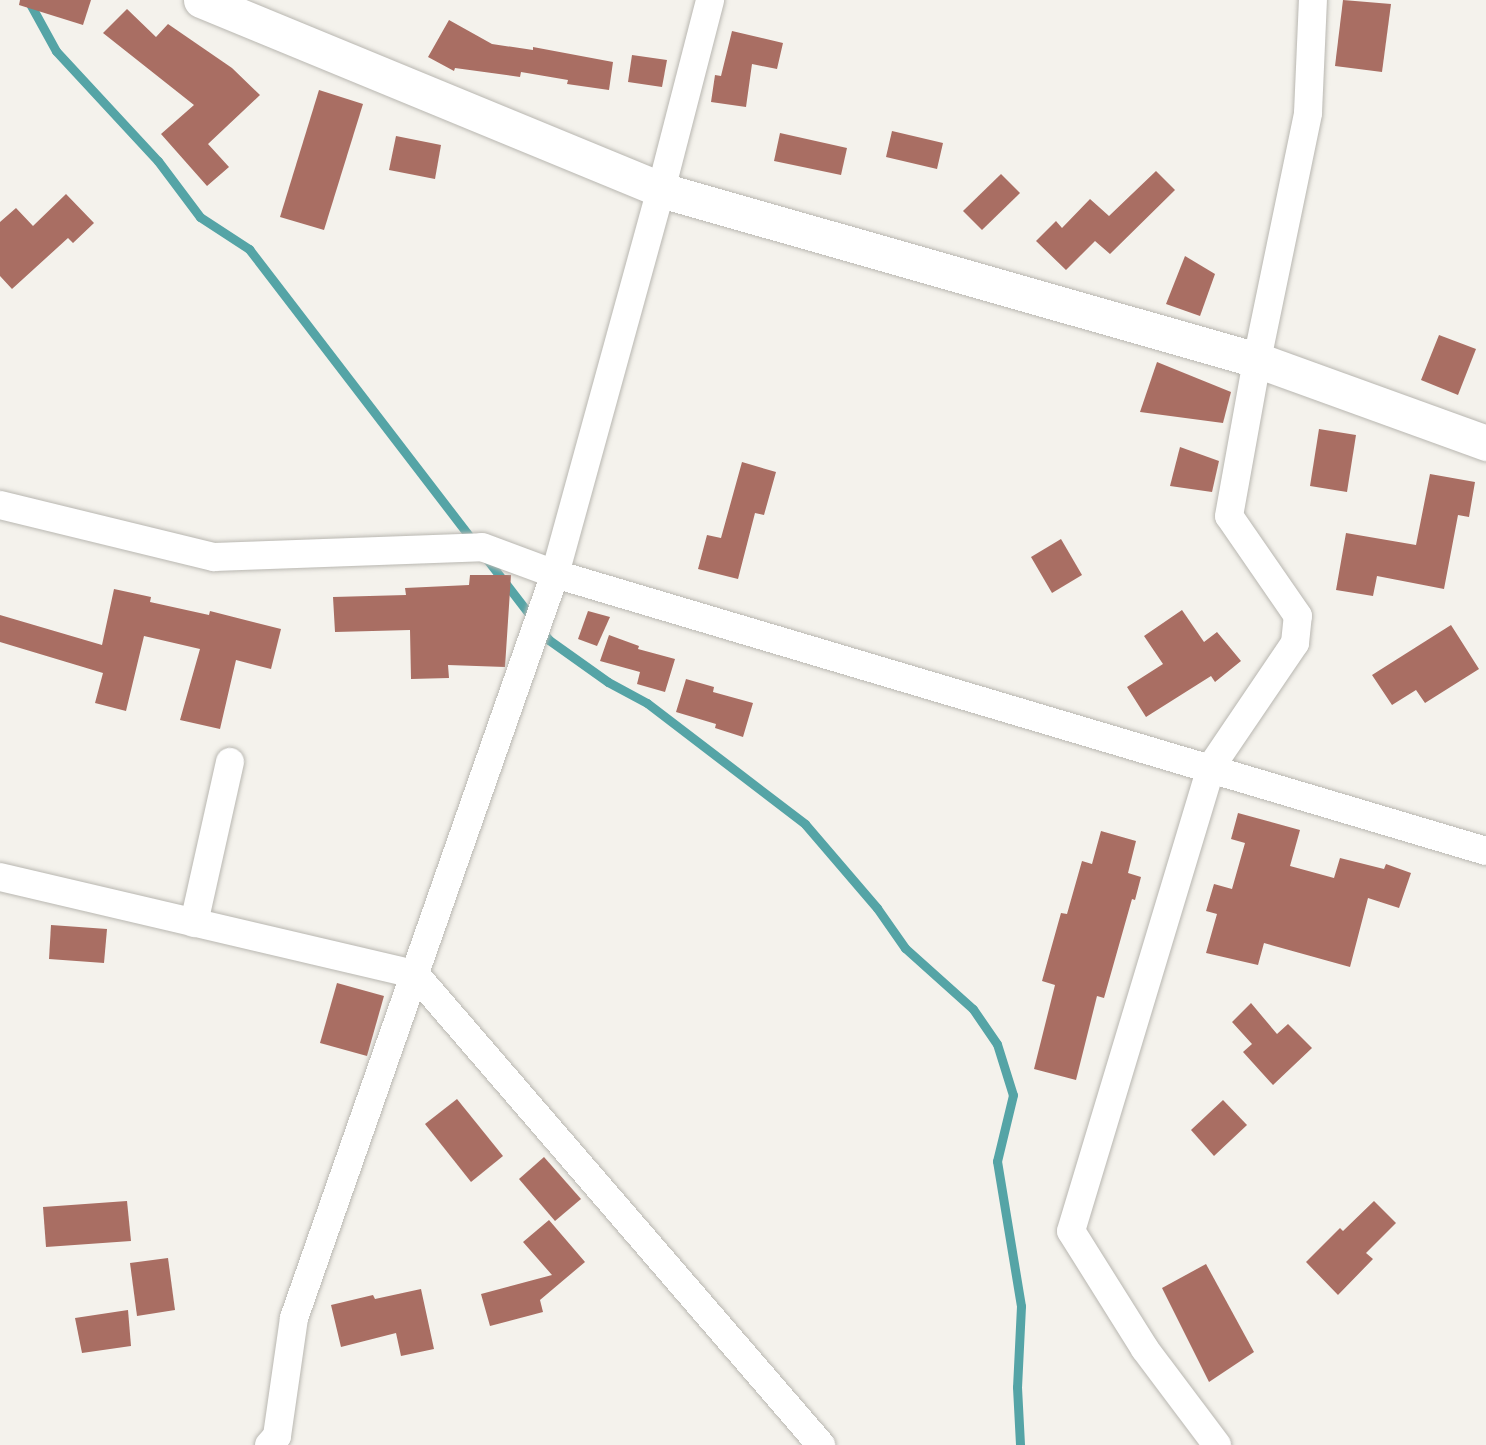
<!DOCTYPE html>
<style>
body{margin:0}
#map{position:relative;width:1486px;height:1445px;overflow:hidden;background:#f4f2ec;font-family:"Playfair Display",serif}
div>[style]{position:absolute}
.stream>*{height:9px;margin:-4.5px;padding:0 4.5px;transform-origin:4.5px;border-radius:4.5px;background:#55a4a6}
.building>*{inset:0;background:#a96e63}
.roads{filter:drop-shadow(0 0 2px #b9b7b1) drop-shadow(0 0 2px #b9b7b1)}
.minor>*{height:28px;margin:-14px;padding:0 14px;transform-origin:14px;border-radius:14px;background:#fff}
.tertiary>*{height:35px;margin:-17.5px;padding:0 17.5px;transform-origin:17.5px;border-radius:17.5px;background:#fff}
span{translate:-50% -50%;white-space:nowrap;text-align:center;line-height:1.15;-webkit-text-stroke:6px #fff;paint-order:stroke}
</style>
<div id="map">
<div class="stream">
<i style="left:28px;top:0;width:58px;rotate:61.2deg"></i>
<i style="left:56px;top:51px;width:150px;rotate:47.2deg"></i>
<i style="left:158px;top:161px;width:70px;rotate:53.1deg"></i>
<i style="left:200px;top:217px;width:59px;rotate:33.1deg"></i>
<i style="left:249px;top:249px;width:368px;rotate:52.5deg"></i>
<i style="left:486px;top:558px;width:77px;rotate:52.4deg"></i>
<i style="left:541px;top:630px;width:13px;rotate:51deg"></i>
<i style="left:549px;top:640px;width:72px;rotate:35.4deg"></i>
<i style="left:608px;top:682px;width:44px;rotate:28.3deg"></i>
<i style="left:647px;top:703px;width:199px;rotate:37.4deg"></i>
<i style="left:805px;top:824px;width:111px;rotate:49.4deg"></i>
<i style="left:877px;top:908px;width:49px;rotate:55deg"></i>
<i style="left:905px;top:948px;width:91px;rotate:41.9deg"></i>
<i style="left:973px;top:1009px;width:42px;rotate:55.6deg"></i>
<i style="left:997px;top:1044px;width:53px;rotate:72.6deg"></i>
<i style="left:1013px;top:1095px;width:68px;rotate:103.6deg"></i>
<i style="left:997px;top:1161px;width:147px;rotate:80.6deg"></i>
<i style="left:1021px;top:1306px;width:81px;rotate:92.8deg"></i>
<i style="left:1017px;top:1387px;width:58px;rotate:87deg"></i>
</div>
<div class="building">
<i style="clip-path:polygon(20px 0,91px 0,83px 25px,19px 5px)"></i>
<i style="clip-path:polygon(1343px 0,1391px 4px,1382px 72px,1335px 66px)"></i>
<i style="clip-path:polygon(127px 9px,156px 37px,168px 24px,232px 68px,260px 95px,208px 144px,229px 167px,207px 186px,161px 134px,194px 105px,103px 33px)"></i>
<i style="clip-path:polygon(449px 20px,492px 44px,533px 50px,533px 47px,613px 62px,609px 90px,567px 84px,568px 80px,521px 72px,520px 77px,455px 68px,454px 71px,428px 57px)"></i>
<i style="clip-path:polygon(732px 31px,783px 43px,777px 69px,752px 64px,746px 107px,711px 102px,715px 75px,721px 76px)"></i>
<i style="clip-path:polygon(632px 55px,667px 60px,662px 87px,628px 82px)"></i>
<i style="clip-path:polygon(319px 90px,363px 104px,324px 230px,280px 217px)"></i>
<i style="clip-path:polygon(892px 131px,943px 143px,937px 169px,886px 157px)"></i>
<i style="clip-path:polygon(780px 133px,847px 148px,841px 175px,774px 161px)"></i>
<i style="clip-path:polygon(396px 136px,441px 145px,435px 179px,389px 170px)"></i>
<i style="clip-path:polygon(1156px 171px,1175px 190px,1110px 254px,1095px 241px,1066px 270px,1036px 241px,1056px 221px,1062px 228px,1090px 199px,1109px 216px)"></i>
<i style="clip-path:polygon(1001px 174px,1020px 193px,982px 230px,963px 211px)"></i>
<i style="clip-path:polygon(66px 194px,94px 223px,73px 243px,68px 238px,12px 289px,0 276px,0 222px,16px 208px,33px 226px)"></i>
<i style="clip-path:polygon(1185px 256px,1215px 274px,1200px 316px,1166px 304px)"></i>
<i style="clip-path:polygon(1439px 335px,1476px 349px,1458px 395px,1421px 380px)"></i>
<i style="clip-path:polygon(1157px 362px,1231px 392px,1223px 423px,1140px 412px)"></i>
<i style="clip-path:polygon(1319px 429px,1356px 435px,1347px 492px,1310px 486px)"></i>
<i style="clip-path:polygon(1180px 447px,1219px 461px,1212px 492px,1170px 486px)"></i>
<i style="clip-path:polygon(742px 462px,776px 472px,764px 515px,755px 513px,738px 579px,698px 569px,707px 535px,721px 538px)"></i>
<i style="clip-path:polygon(1430px 474px,1475px 482px,1469px 517px,1458px 515px,1444px 589px,1377px 576px,1373px 596px,1336px 590px,1346px 533px,1416px 545px)"></i>
<i style="clip-path:polygon(1061px 539px,1082px 575px,1052px 593px,1031px 557px)"></i>
<i style="clip-path:polygon(470px 575px,511px 575px,505px 667px,448px 665px,449px 678px,411px 679px,410px 630px,335px 632px,333px 597px,406px 595px,405px 588px,469px 585px)"></i>
<i style="clip-path:polygon(114px 589px,151px 597px,150px 602px,209px 615px,210px 611px,281px 629px,271px 669px,236px 660px,220px 729px,180px 720px,200px 649px,144px 636px,126px 711px,95px 703px,103px 673px,0 642px,0 615px,102px 645px)"></i>
<i style="clip-path:polygon(1182px 610px,1204px 642px,1217px 632px,1241px 661px,1215px 682px,1211px 676px,1146px 717px,1127px 687px,1163px 664px,1144px 636px)"></i>
<i style="clip-path:polygon(588px 611px,610px 617px,597px 646px,578px 639px)"></i>
<i style="clip-path:polygon(1451px 625px,1479px 669px,1425px 703px,1416px 690px,1392px 705px,1372px 675px)"></i>
<i style="clip-path:polygon(609px 635px,639px 646px,638px 649px,675px 659px,665px 692px,637px 684px,640px 672px,600px 661px)"></i>
<i style="clip-path:polygon(686px 679px,714px 687px,713px 692px,753px 703px,743px 737px,715px 728px,716px 724px,676px 712px)"></i>
<i style="clip-path:polygon(1238px 813px,1300px 830px,1290px 866px,1334px 878px,1340px 858px,1384px 869px,1386px 864px,1411px 873px,1399px 908px,1368px 898px,1350px 967px,1264px 943px,1258px 965px,1206px 953px,1217px 914px,1206px 911px,1214px 884px,1232px 889px,1245px 843px,1231px 839px)"></i>
<i style="clip-path:polygon(1101px 831px,1136px 841px,1128px 873px,1141px 877px,1135px 900px,1132px 899px,1104px 998px,1097px 996px,1076px 1080px,1034px 1069px,1055px 985px,1042px 981px,1061px 913px,1067px 914px,1082px 861px,1092px 864px)"></i>
<i style="clip-path:polygon(51px 925px,107px 929px,104px 963px,49px 959px)"></i>
<i style="clip-path:polygon(337px 983px,384px 996px,367px 1056px,320px 1043px)"></i>
<i style="clip-path:polygon(1251px 1003px,1277px 1034px,1288px 1024px,1312px 1048px,1273px 1085px,1243px 1052px,1252px 1044px,1232px 1022px)"></i>
<i style="clip-path:polygon(457px 1099px,503px 1156px,471px 1182px,425px 1124px)"></i>
<i style="clip-path:polygon(1223px 1100px,1247px 1125px,1214px 1156px,1191px 1130px)"></i>
<i style="clip-path:polygon(544px 1157px,581px 1199px,555px 1221px,519px 1179px)"></i>
<i style="clip-path:polygon(127px 1201px,131px 1241px,46px 1247px,43px 1207px)"></i>
<i style="clip-path:polygon(1374px 1201px,1396px 1223px,1366px 1253px,1373px 1259px,1338px 1295px,1306px 1262px,1340px 1228px,1343px 1231px)"></i>
<i style="clip-path:polygon(549px 1220px,585px 1262px,540px 1300px,543px 1312px,490px 1326px,481px 1294px,552px 1275px,523px 1242px)"></i>
<i style="clip-path:polygon(168px 1258px,175px 1310px,137px 1316px,130px 1263px)"></i>
<i style="clip-path:polygon(1206px 1264px,1254px 1352px,1209px 1382px,1162px 1288px)"></i>
<i style="clip-path:polygon(421px 1289px,434px 1349px,401px 1356px,396px 1333px,341px 1347px,331px 1305px,373px 1295px,375px 1299px)"></i>
<i style="clip-path:polygon(128px 1310px,131px 1346px,82px 1353px,75px 1318px)"></i>
</div>
<div class="roads">
<div class="minor">
<i style="left:0;top:505px;width:220px;rotate:13.7deg"></i>
<i style="left:214px;top:557px;width:268px;rotate:-2.1deg"></i>
<i style="left:482px;top:547px;width:78px;rotate:20.3deg"></i>
<i style="left:555px;top:574px;width:971px;rotate:16.57deg"></i>
<i style="left:0;top:877px;width:426px;rotate:13.2deg"></i>
<i style="left:415px;top:974px;width:622px;rotate:49.24deg"></i>
<i style="left:194px;top:923px;width:165px;rotate:-77.4deg"></i>
<i style="left:269px;top:1445px;width:12px;rotate:-48deg"></i>
<i style="left:277px;top:1436px;width:119px;rotate:-81.8deg"></i>
<i style="left:294px;top:1318px;width:788px;rotate:-70.67deg"></i>
<i style="left:555px;top:574px;width:398px;rotate:-74.6deg"></i>
<i style="left:661px;top:190px;width:196px;rotate:-75.5deg"></i>
<i style="left:1217px;top:1445px;width:120px;rotate:-126.9deg"></i>
<i style="left:1145px;top:1349px;width:139px;rotate:-122.1deg"></i>
<i style="left:1071px;top:1231px;width:485px;rotate:-73.2deg"></i>
<i style="left:1211px;top:767px;width:150px;rotate:-55.9deg"></i>
<i style="left:1295px;top:643px;width:27px;rotate:-84deg"></i>
<i style="left:1298px;top:616px;width:121px;rotate:-124.6deg"></i>
<i style="left:1229px;top:516px;width:158px;rotate:-79.8deg"></i>
<i style="left:1257px;top:360px;width:252px;rotate:-78.3deg"></i>
<i style="left:1308px;top:113px;width:113px;rotate:-87.5deg"></i>
</div>
<div class="tertiary">
<i style="left:201px;top:0;width:498px;rotate:22.4deg"></i>
<i style="left:661px;top:190px;width:620px;rotate:15.92deg"></i>
<i style="left:1257px;top:360px;width:244px;rotate:19.9deg"></i>
</div>
</div>
</div>
